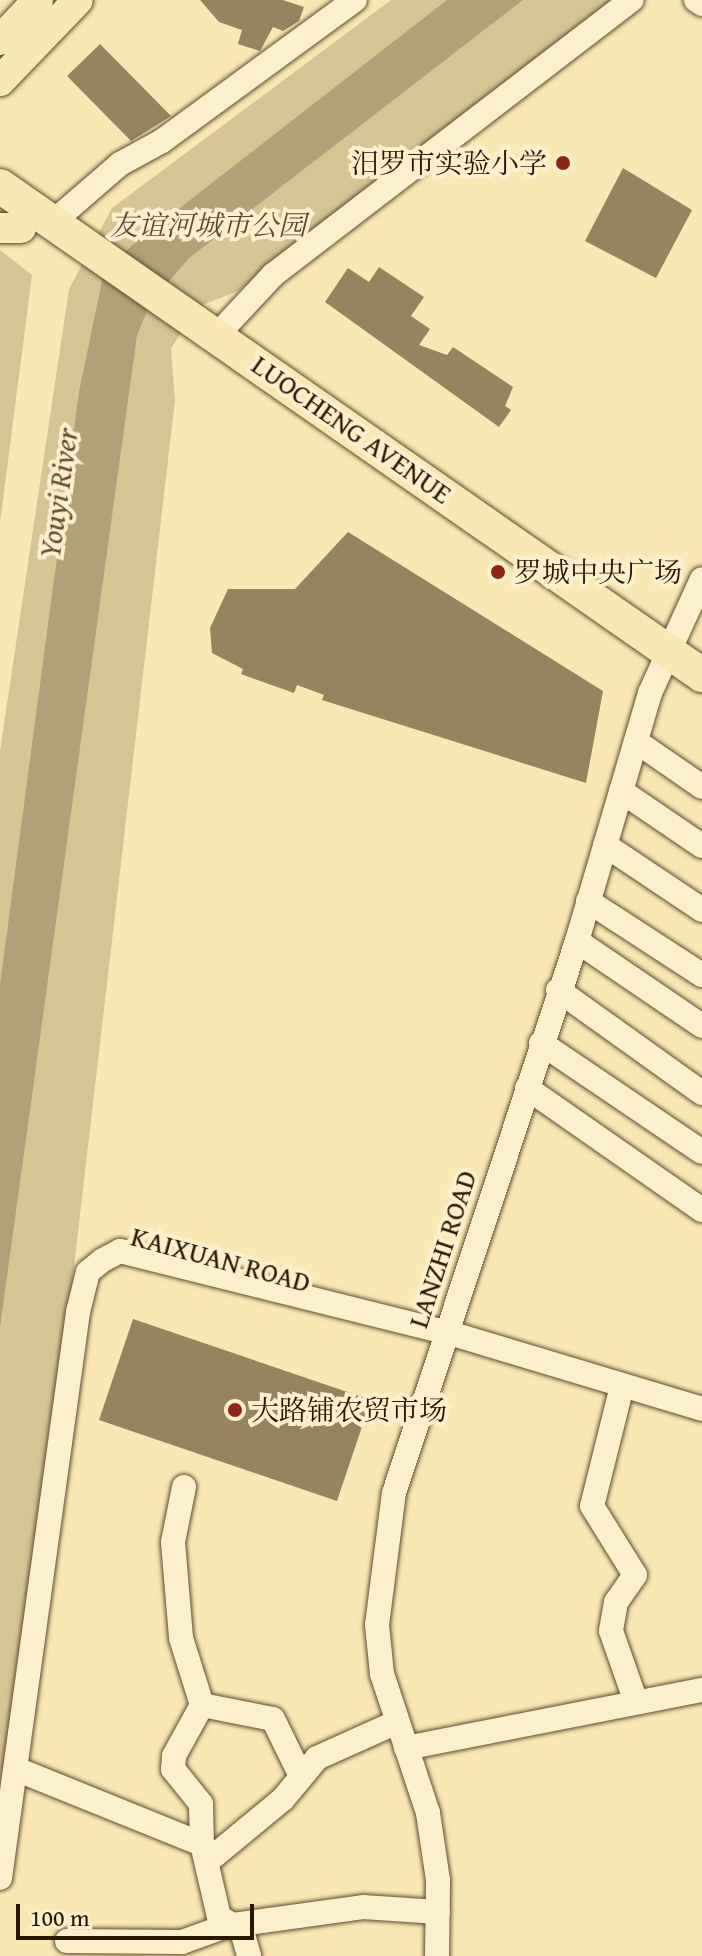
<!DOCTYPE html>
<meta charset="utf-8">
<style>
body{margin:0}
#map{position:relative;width:702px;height:1956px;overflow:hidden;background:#fae7b3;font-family:"Gentium Book Plus","Noto Serif SC",serif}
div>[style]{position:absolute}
.green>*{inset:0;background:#d6c495}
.water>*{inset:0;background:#b3a078}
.building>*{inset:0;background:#96835f}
.roads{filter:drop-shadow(0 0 2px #5d4b30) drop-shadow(0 0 2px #5d4b30)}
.minor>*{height:24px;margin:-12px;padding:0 12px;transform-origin:12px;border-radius:12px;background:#fcefce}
.major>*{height:30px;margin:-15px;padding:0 15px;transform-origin:15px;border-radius:15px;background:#fae7b3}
.highway>*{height:34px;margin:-17px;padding:0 17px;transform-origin:17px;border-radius:17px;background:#fae7b3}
.dots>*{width:22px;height:22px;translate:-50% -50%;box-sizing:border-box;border:4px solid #fcefce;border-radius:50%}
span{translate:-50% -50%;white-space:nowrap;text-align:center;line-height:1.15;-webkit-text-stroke:8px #fcefce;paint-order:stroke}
.poi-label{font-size:28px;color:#291704}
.right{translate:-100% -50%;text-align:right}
.left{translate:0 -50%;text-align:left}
.park-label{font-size:28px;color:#5d4b30;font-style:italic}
.street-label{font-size:28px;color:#291704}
.water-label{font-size:30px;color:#604e32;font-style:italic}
.scale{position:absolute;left:16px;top:1904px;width:238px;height:36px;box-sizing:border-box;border:4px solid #291704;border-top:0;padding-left:10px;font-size:24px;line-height:28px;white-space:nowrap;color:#291704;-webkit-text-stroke:6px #fcefce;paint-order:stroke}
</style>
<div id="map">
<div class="green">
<i style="clip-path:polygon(391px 0,614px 0,238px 291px,197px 307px,171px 349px,175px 400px,66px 1335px,0 1795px,0 751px,69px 289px,112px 208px)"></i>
<i style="clip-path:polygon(0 250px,32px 275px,0 523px)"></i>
</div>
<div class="water">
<i style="clip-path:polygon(447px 0,523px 0,189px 258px,151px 302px,137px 335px,0 1327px,0 985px,79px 392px,103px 276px,131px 246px)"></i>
</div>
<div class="building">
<i style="clip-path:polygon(200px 0,283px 0,304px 7px,299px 21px,283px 31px,273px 27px,260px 51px,238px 44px,242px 30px,219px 22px)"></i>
<i style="clip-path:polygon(100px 44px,171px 116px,131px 141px,67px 76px)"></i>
<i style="clip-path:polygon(623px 168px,692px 210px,656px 278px,585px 241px)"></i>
<i style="clip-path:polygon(379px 267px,424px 297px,411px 316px,430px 329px,419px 345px,447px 355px,453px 347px,513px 387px,505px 406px,511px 410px,499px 427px,325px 302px,348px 268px,369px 282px)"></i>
<i style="clip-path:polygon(348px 532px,603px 691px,586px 783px,322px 700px,324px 695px,297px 685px,294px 693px,241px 674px,243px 669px,212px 653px,210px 628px,228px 589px,295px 589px)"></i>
<i style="clip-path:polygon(133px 1319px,371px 1400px,337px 1501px,99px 1420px)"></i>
</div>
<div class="roads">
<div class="minor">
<i style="left:696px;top:0;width:7px;rotate:34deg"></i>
<i style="left:53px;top:222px;width:89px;rotate:-40.9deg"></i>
<i style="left:120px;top:164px;width:48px;rotate:-28.7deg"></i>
<i style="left:162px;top:141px;width:239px;rotate:-36.2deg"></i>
<i style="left:218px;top:334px;width:81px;rotate:-47deg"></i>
<i style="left:273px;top:275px;width:452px;rotate:-37.5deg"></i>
<i style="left:637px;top:742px;width:79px;rotate:34.7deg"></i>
<i style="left:621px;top:791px;width:98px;rotate:34.2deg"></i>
<i style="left:605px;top:845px;width:117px;rotate:33.8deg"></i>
<i style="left:588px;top:901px;width:136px;rotate:33deg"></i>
<i style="left:577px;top:941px;width:151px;rotate:34.2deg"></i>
<i style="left:558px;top:990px;width:177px;rotate:35.6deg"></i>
<i style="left:541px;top:1043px;width:194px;rotate:34.1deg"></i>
<i style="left:527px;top:1088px;width:213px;rotate:34.9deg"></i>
<i style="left:619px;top:1398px;width:111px;rotate:104deg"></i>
<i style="left:592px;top:1506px;width:81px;rotate:58.1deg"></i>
<i style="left:635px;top:1575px;width:33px;rotate:125deg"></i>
<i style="left:616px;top:1602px;width:29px;rotate:100deg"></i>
<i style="left:611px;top:1631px;width:75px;rotate:70.6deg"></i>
<i style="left:184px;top:1487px;width:56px;rotate:101.3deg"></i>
<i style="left:173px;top:1542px;width:96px;rotate:85.2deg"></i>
<i style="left:181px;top:1638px;width:70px;rotate:72.6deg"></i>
<i style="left:202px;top:1705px;width:58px;rotate:118.8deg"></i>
<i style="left:174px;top:1756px;width:13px;rotate:94deg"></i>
<i style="left:173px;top:1769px;width:45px;rotate:51.3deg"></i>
<i style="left:201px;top:1804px;width:40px;rotate:88.6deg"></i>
<i style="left:202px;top:1844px;width:75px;rotate:76.9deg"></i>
<i style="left:219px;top:1917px;width:27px;rotate:31deg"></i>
<i style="left:242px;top:1931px;width:26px;rotate:74deg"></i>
<i style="left:202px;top:1705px;width:72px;rotate:11.2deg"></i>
<i style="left:273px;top:1719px;width:59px;rotate:63.9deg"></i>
<i style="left:406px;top:1748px;width:302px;rotate:-11.1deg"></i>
<i style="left:16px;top:1769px;width:201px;rotate:22deg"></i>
<i style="left:208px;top:1861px;width:97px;rotate:-39.6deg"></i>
<i style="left:283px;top:1799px;width:53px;rotate:-50.3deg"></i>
<i style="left:317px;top:1758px;width:88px;rotate:-24.2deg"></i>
<i style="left:0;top:1878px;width:571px;rotate:-82.15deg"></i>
<i style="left:78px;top:1312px;width:41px;rotate:-76deg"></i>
<i style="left:88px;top:1272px;width:19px;rotate:-39deg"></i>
<i style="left:103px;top:1260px;width:19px;rotate:-28deg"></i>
<i style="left:120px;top:1251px;width:336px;rotate:14deg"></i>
<i style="left:446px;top:1332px;width:267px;rotate:16.7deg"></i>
<i style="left:67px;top:1941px;width:115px;rotate:0.5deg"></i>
<i style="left:182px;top:1942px;width:47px;rotate:-20deg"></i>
<i style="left:226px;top:1926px;width:138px;rotate:-7.9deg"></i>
<i style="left:363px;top:1907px;width:75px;rotate:3.8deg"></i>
<i style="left:437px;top:1956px;width:76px;rotate:-89.2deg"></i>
<i style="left:438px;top:1880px;width:68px;rotate:-98.5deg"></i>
<i style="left:428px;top:1813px;width:146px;rotate:-108.3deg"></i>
<i style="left:382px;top:1674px;width:49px;rotate:-95.8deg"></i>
<i style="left:377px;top:1625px;width:133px;rotate:-82.7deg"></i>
<i style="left:394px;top:1493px;width:582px;rotate:-71.66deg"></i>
<i style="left:577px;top:941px;width:259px;rotate:-73.6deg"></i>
<i style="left:650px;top:693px;width:125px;rotate:-65.5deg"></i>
</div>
<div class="major">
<i style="left:0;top:40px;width:55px;rotate:-46.5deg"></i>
<i style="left:0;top:81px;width:112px;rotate:-46.1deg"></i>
<i style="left:0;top:228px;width:21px"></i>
</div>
<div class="highway">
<i style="left:0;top:186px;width:856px;rotate:34.86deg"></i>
</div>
</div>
<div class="dots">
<i style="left:563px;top:163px;background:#8f2418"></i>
<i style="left:498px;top:572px;background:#8f2418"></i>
<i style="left:235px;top:1410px;background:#8f2418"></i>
</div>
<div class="poi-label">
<span class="right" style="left:547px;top:163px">汨罗市实验小学</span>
<span class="left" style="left:514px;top:572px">罗城中央广场</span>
<span class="left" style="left:251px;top:1410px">大路铺农贸市场</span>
</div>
<div class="park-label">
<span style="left:208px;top:225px">友谊河城市公园</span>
</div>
<div class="street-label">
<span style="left:352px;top:429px;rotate:35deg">LUOCHENG AVENUE</span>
<span style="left:442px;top:1249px;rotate:-72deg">LANZHI ROAD</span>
<span style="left:221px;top:1259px;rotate:15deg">KAIXUAN ROAD</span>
</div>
<div class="water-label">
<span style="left:58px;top:493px;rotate:-82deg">Youyi River</span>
</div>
<div class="scale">100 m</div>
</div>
